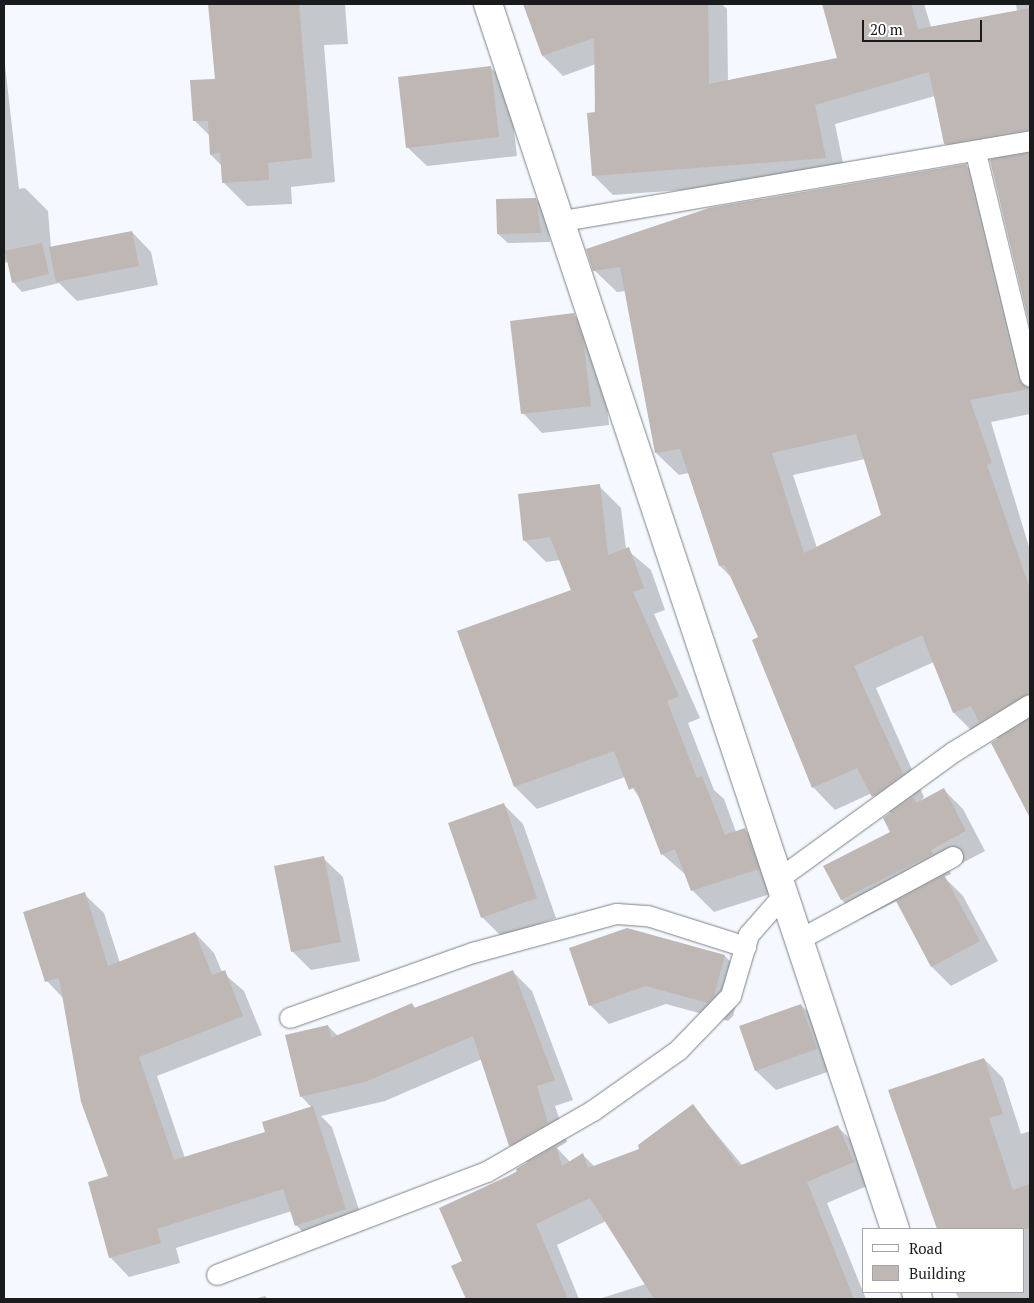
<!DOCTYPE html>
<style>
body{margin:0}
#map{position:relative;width:1034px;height:1303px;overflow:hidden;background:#f5f9ff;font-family:"PT Serif",serif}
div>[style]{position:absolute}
.shadow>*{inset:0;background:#0003}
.building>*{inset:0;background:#beb7b4}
.roads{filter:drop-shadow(0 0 1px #7e8186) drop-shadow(0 0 1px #7e8186)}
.lane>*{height:20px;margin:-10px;padding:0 10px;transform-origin:10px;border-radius:10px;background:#fff}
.street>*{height:28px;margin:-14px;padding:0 14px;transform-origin:14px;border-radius:14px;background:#fff}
span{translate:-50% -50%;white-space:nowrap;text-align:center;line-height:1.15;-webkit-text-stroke:4.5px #fff;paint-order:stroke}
.frame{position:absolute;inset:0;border:5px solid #1a1b1d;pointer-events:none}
.legend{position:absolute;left:862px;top:1228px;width:162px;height:65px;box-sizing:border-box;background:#fff;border:1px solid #a3a4a5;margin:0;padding:6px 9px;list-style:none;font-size:15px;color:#1a1b1d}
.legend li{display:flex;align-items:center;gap:10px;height:25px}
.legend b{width:25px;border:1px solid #a3a4a5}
.scale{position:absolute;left:862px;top:20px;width:120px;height:22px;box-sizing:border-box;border:2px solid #1a1b1d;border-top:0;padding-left:6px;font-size:15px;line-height:18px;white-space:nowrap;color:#1a1b1d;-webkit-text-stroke:4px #fff;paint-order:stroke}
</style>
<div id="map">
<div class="shadow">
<i style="clip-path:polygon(209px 4px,345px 4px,348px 44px,324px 45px,335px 182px,291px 187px,292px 204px,247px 206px,224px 183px,222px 166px,211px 155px,210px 136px,195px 121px,216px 80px)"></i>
<i style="clip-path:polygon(524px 4px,722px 4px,727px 9px,728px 82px,838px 59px,823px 4px,924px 4px,931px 27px,1017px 11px,1016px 4px,1030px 4px,1030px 322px,991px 159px,965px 163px,945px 143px,935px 96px,835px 124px,846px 178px,613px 195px,593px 175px,596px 64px,563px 76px,543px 56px)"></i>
<i style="clip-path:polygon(4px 56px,19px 189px,25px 188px,48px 211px,51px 248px,132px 232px,151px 252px,158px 285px,77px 301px,59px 283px,22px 292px,13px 282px,9px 262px,4px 263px)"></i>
<i style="clip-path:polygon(490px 67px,509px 86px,517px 156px,427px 166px,407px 147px)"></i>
<i style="clip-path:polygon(evenodd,966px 165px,988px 188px,1030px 360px,1030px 414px,991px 422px,1030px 550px,1030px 815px,992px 744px,999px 740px,988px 730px,976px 735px,954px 713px,934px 662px,876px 688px,924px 797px,919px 803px,944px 790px,963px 809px,985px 851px,949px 870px,951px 874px,944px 877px,963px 896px,998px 961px,951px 986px,932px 967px,897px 901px,861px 919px,842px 900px,825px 867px,892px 833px,891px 814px,872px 793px,835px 810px,813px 787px,760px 638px,732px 578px,720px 566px,689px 473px,679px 475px,656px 453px,626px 291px,617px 292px,594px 270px,966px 165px,865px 459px,882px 516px,817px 548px,793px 475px,865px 459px)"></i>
<i style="clip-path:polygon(536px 199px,545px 209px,550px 242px,508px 243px,498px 234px)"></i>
<i style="clip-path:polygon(574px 315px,593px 334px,602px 360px,609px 425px,542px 433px,523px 413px)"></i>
<i style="clip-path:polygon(599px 486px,621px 508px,626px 549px,651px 570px,665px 610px,654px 614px,700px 718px,688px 723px,714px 790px,724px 799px,736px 832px,745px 830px,767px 851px,780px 891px,714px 912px,692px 890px,686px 875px,662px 854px,641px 800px,625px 777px,537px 809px,515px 787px,572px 591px,560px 560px,546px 562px,524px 540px)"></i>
<i style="clip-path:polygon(504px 805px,523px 824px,556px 918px,502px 937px,482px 917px)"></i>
<i style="clip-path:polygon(323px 858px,343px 877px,360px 961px,311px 970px,292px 951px)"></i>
<i style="clip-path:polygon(84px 894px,104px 913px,120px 963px,195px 933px,214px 953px,222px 972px,244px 991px,262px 1035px,157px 1076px,185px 1158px,266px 1133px,312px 1108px,301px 1096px,328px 1026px,338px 1036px,412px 1004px,416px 1009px,512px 971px,532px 991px,573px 1100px,555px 1106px,567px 1142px,557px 1148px,571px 1163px,583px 1155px,595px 1167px,641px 1150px,693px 1106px,743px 1166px,838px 1127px,859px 1148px,874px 1183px,827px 1203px,866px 1299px,599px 1299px,646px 1284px,606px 1221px,557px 1245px,579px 1299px,467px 1299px,453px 1267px,464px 1262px,488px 1188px,529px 1164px,510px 1145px,482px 1059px,385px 1101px,321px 1116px,332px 1127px,365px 1228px,315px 1244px,296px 1225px,292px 1211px,176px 1248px,180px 1263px,129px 1277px,110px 1257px,109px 1177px,64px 999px,47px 981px)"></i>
<i style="clip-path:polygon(627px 930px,725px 956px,744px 976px,733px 1016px,728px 1021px,666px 1004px,609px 1024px,590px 1005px)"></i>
<i style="clip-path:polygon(801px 1005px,820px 1024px,836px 1069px,776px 1090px,756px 1071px,741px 1027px)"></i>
<i style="clip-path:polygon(984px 1059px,1003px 1078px,1021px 1134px,1030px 1131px,1030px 1299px,959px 1299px,955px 1292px,1023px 1292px,1023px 1229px,938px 1229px,890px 1091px)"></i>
<i style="clip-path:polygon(265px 1296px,268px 1299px,254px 1299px)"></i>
</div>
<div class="building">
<i style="clip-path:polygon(208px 4px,299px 4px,312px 158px,268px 163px,269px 180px,222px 183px,220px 152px,210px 155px,208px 121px,193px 121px,190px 80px,215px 79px)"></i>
<i style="clip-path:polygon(523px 4px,708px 4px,709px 84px,837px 58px,822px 4px,911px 4px,918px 29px,1030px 8px,1030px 129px,944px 144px,929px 72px,815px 105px,826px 158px,592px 176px,587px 113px,595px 112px,594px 38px,542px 56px)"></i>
<i style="clip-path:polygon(491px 66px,499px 137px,406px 148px,398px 77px)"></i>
<i style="clip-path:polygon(1030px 153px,1030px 327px,990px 160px)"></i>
<i style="clip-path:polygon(evenodd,966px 164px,1018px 380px,1029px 389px,970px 400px,992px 463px,987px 465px,1030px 589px,1030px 693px,979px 722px,971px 706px,953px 713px,922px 635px,854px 666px,903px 774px,872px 797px,857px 768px,812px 788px,752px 640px,758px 637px,725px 565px,719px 566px,680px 449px,655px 453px,620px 267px,593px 271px,586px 249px,709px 208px,966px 164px,856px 434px,881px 515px,804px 553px,772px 453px,856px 434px)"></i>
<i style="clip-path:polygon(536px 198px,541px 233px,497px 234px,496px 199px)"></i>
<i style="clip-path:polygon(132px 231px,139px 266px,56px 282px,49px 247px)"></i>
<i style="clip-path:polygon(42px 243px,49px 274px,12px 283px,5px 251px)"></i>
<i style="clip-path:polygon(574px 313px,583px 339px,591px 406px,521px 414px,510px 321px)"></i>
<i style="clip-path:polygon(600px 484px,608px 555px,629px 547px,644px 588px,633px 592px,679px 696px,667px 701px,697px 778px,702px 776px,725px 835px,745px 828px,759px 869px,691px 891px,675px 849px,661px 855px,635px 787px,629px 790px,614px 751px,514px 787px,457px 631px,571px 590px,550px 537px,523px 541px,518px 494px)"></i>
<i style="clip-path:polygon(1030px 719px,1030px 818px,991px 743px)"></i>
<i style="clip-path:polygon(944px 788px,966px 831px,931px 850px,933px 854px,841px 900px,823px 866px,890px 832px,883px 818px,913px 797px,916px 803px)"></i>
<i style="clip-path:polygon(504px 803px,537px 898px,481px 918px,448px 823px)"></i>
<i style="clip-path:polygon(324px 856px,341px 942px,291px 952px,274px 866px)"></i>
<i style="clip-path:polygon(944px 875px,980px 941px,931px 967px,896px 901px)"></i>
<i style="clip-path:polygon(85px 892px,108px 966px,195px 932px,212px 975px,225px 970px,243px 1016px,139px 1057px,174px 1160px,265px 1132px,262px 1122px,313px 1106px,346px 1209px,295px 1226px,283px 1189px,157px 1229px,161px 1243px,109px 1258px,88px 1182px,108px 1176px,81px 1102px,59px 978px,45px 982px,23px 912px)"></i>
<i style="clip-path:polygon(627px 928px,725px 955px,714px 996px,708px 1003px,646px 986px,589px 1006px,569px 948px)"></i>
<i style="clip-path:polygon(513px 970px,555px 1080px,537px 1086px,548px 1123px,509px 1146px,473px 1036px,365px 1082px,300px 1097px,285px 1035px,328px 1025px,331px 1038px,412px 1003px,414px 1008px)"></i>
<i style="clip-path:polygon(801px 1004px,817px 1049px,755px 1071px,739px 1026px)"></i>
<i style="clip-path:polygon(984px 1058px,1003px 1114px,989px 1118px,1013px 1190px,1030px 1184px,1030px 1229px,937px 1229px,888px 1090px)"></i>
<i style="clip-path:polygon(693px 1104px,739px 1166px,838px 1125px,854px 1162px,807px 1182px,854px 1299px,654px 1299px,590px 1198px,536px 1224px,568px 1299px,466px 1299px,451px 1266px,462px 1261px,439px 1208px,517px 1172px,516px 1169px,556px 1146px,562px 1166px,583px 1153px,588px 1168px,639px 1149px,638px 1145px)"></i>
</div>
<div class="roads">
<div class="lane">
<i style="left:976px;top:153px;width:230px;rotate:76.4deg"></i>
<i style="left:558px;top:222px;width:479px;rotate:-9.7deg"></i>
<i style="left:779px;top:879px;width:216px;rotate:-36deg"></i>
<i style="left:954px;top:752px;width:89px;rotate:-31.7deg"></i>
<i style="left:799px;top:940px;width:175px;rotate:-28.3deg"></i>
<i style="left:290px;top:1018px;width:194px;rotate:-19.6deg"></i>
<i style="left:473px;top:953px;width:149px;rotate:-15.2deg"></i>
<i style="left:617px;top:914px;width:31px;rotate:4deg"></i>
<i style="left:648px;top:916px;width:103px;rotate:17.6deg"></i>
<i style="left:217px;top:1275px;width:289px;rotate:-20.9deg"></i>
<i style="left:487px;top:1172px;width:122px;rotate:-29.9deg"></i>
<i style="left:593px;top:1111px;width:105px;rotate:-35.3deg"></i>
<i style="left:679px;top:1050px;width:75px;rotate:-46.1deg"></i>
<i style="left:731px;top:996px;width:64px;rotate:-73.6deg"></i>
<i style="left:749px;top:935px;width:53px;rotate:-48.8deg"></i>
</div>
<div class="street">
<i style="left:488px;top:4px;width:1291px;rotate:71.62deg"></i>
<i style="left:916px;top:1292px;width:7px;rotate:74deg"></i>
</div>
</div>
<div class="frame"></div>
<ul class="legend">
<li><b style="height:6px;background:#fff"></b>Road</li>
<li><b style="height:14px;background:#beb7b4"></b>Building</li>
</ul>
<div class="scale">20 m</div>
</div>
